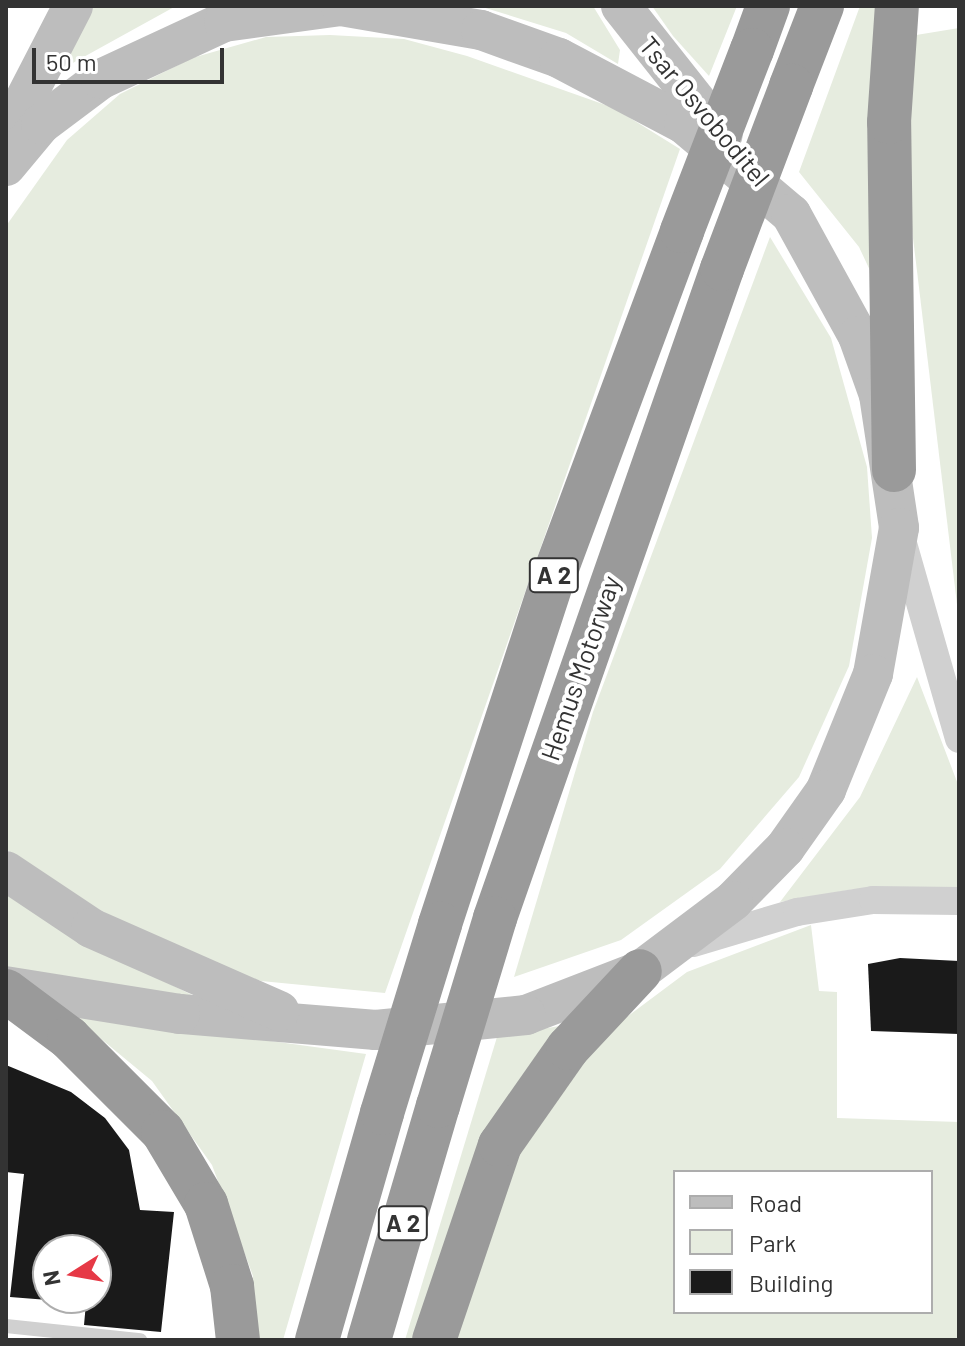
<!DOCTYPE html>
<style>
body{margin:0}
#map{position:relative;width:965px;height:1346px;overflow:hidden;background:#fff;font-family:Barlow,sans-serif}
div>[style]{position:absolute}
.green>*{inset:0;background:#e6ecdf}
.building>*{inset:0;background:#1a1a1a}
.lane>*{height:14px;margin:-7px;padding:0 7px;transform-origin:7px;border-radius:7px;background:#d0d0d0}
.street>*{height:28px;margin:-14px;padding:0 14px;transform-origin:14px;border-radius:14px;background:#d0d0d0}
.secondary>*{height:40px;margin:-20px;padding:0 20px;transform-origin:20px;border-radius:20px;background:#bdbdbd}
.highway>*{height:44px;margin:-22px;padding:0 22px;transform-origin:22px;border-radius:22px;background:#9a9a9a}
.highway-bridge>*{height:44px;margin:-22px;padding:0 22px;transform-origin:22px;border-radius:22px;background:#9a9a9a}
span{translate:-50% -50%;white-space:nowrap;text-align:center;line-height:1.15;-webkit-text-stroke:8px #fff;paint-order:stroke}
.shield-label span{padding:2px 6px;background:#fff;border:2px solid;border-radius:6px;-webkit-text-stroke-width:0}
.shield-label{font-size:24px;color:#333;font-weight:700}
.street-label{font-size:26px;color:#333}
.frame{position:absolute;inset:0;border:8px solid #333;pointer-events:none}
.legend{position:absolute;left:673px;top:1170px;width:260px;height:144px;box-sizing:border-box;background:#fff;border:2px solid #adadad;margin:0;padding:10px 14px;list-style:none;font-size:24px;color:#333}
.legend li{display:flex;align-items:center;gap:16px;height:40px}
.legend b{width:40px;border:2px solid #adadad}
.north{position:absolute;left:32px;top:1234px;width:80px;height:80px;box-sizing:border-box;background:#fff;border:2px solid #adadad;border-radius:50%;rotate:259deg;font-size:22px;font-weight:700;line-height:32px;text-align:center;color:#333}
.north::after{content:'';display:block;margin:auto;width:28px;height:36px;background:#e63946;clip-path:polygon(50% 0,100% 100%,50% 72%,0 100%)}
.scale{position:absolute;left:32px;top:48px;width:192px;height:36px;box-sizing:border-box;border:4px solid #333;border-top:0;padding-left:10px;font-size:24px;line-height:28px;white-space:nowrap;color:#333;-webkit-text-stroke:6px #fff;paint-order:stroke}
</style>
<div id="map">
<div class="green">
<i style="clip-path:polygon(89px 6px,176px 6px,51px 75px)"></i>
<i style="clip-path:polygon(479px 6px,593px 6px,620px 50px,618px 64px,566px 33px)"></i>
<i style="clip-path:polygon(652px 6px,737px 6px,709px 76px,673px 36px)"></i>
<i style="clip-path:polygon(860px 6px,878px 6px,882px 296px,859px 247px,799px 172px)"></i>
<i style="clip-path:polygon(959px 28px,959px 621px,905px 171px,904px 37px)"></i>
<i style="clip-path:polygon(330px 35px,404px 39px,467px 56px,614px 108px,680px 149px,385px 993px,261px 981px,198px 961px,71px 895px,6px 849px,6px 226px,67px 140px,120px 94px,192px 58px,266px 37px)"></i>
<i style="clip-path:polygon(770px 237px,831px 338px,867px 467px,872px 538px,849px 666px,799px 777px,720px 869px,621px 940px,514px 977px,593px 712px)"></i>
<i style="clip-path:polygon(917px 677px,959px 787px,959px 888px,855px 889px,780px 902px,860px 797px)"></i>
<i style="clip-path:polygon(6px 887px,156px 977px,206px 1002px,6px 968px)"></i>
<i style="clip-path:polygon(evenodd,811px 925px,819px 991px,837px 992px,837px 1118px,959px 1122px,959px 1340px,451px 1340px,503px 1181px,548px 1100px,612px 1028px,687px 972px,811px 925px,675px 1172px,931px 1172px,931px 1312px,675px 1312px,675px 1172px)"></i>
<i style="clip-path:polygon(71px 1014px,366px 1054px,283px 1340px,252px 1340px,253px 1276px,212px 1165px,152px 1081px)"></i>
<i style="clip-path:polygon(565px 1025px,420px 1340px,405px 1340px,497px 1037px)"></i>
</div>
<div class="building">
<i style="clip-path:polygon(900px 958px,959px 961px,959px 1034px,871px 1031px,868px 964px)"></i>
<i style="clip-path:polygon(6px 1065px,71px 1092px,105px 1118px,129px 1150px,140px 1210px,174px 1212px,161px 1332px,84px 1325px,86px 1303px,53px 1300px,96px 1298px,96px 1250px,48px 1250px,48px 1300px,10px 1297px,24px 1174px,6px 1172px)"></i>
</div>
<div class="lane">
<i style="left:6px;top:1326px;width:135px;rotate:6deg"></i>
</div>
<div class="street">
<i style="left:902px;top:540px;width:207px;rotate:74deg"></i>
<i style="left:693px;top:943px;width:109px;rotate:-16.6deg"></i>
<i style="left:797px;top:912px;width:77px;rotate:-9deg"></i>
<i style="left:873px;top:900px;width:86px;rotate:0.7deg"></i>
</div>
<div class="secondary">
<i style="left:621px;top:6px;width:164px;rotate:51.7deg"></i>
<i style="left:6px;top:136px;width:146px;rotate:-62.7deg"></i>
<i style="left:6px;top:166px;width:55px;rotate:-50.2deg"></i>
<i style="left:41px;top:124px;width:75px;rotate:-36.9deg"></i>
<i style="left:101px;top:79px;width:136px;rotate:-24.9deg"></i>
<i style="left:224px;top:22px;width:118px;rotate:-7.8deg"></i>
<i style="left:341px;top:6px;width:142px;rotate:9.7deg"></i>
<i style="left:481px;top:30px;width:83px;rotate:19.7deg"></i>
<i style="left:559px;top:58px;width:141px;rotate:27.8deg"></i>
<i style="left:684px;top:124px;width:140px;rotate:40.1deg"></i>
<i style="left:791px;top:214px;width:139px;rotate:61.2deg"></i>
<i style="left:858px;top:336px;width:63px;rotate:70.4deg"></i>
<i style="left:879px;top:395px;width:134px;rotate:81.4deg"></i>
<i style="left:899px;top:528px;width:148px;rotate:100.1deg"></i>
<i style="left:873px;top:674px;width:125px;rotate:112.1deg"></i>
<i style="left:826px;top:790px;width:71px;rotate:125.3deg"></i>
<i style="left:785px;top:848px;width:74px;rotate:134.5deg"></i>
<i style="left:733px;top:901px;width:116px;rotate:143deg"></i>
<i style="left:640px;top:971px;width:122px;rotate:158.9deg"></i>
<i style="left:526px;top:1015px;width:151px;rotate:174.3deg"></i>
<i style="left:376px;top:1030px;width:197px;rotate:-175.3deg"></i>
<i style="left:180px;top:1014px;width:176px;rotate:-170.9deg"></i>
<i style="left:6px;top:871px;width:102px;rotate:33.8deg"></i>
<i style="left:91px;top:928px;width:206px;rotate:23.8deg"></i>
</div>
<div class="highway">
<i style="left:752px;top:50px;width:47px;rotate:-70deg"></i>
<i style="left:791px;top:86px;width:86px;rotate:-68.8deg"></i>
<i style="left:894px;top:470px;width:348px;rotate:-90.8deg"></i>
<i style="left:889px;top:122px;width:116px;rotate:-86.1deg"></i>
<i style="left:495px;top:918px;width:688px;rotate:-70.72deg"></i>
<i style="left:440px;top:924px;width:369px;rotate:-71.9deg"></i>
<i style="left:555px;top:573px;width:365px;rotate:-69.6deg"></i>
<i style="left:6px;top:991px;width:79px;rotate:36.7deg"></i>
<i style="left:69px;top:1038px;width:133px;rotate:45deg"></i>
<i style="left:163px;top:1132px;width:84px;rotate:59.2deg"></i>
<i style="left:206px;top:1204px;width:86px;rotate:72.4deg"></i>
<i style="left:232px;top:1286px;width:54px;rotate:83.7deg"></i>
<i style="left:317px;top:1340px;width:236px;rotate:-74deg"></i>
<i style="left:369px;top:1340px;width:244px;rotate:-73.6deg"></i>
<i style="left:434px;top:1340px;width:206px;rotate:-71.3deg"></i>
<i style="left:500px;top:1145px;width:118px;rotate:-55deg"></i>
<i style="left:568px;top:1048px;width:105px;rotate:-46.9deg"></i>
</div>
<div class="highway-bridge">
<i style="left:682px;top:231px;width:194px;rotate:-68.9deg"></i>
<i style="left:722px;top:269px;width:196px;rotate:-69.3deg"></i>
<i style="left:438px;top:1106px;width:196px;rotate:-73.1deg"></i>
<i style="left:382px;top:1113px;width:198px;rotate:-72.9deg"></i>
</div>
<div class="shield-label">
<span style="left:554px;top:575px">A 2</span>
<span style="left:403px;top:1223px">A 2</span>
</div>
<div class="street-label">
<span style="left:705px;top:111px;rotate:50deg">Tsar Osvoboditel</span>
<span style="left:580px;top:668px;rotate:-71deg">Hemus Motorway</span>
</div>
<div class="frame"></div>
<ul class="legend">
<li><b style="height:10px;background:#bdbdbd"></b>Road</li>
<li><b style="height:22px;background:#e6ecdf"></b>Park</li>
<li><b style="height:22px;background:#1a1a1a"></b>Building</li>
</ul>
<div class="north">N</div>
<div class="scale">50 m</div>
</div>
